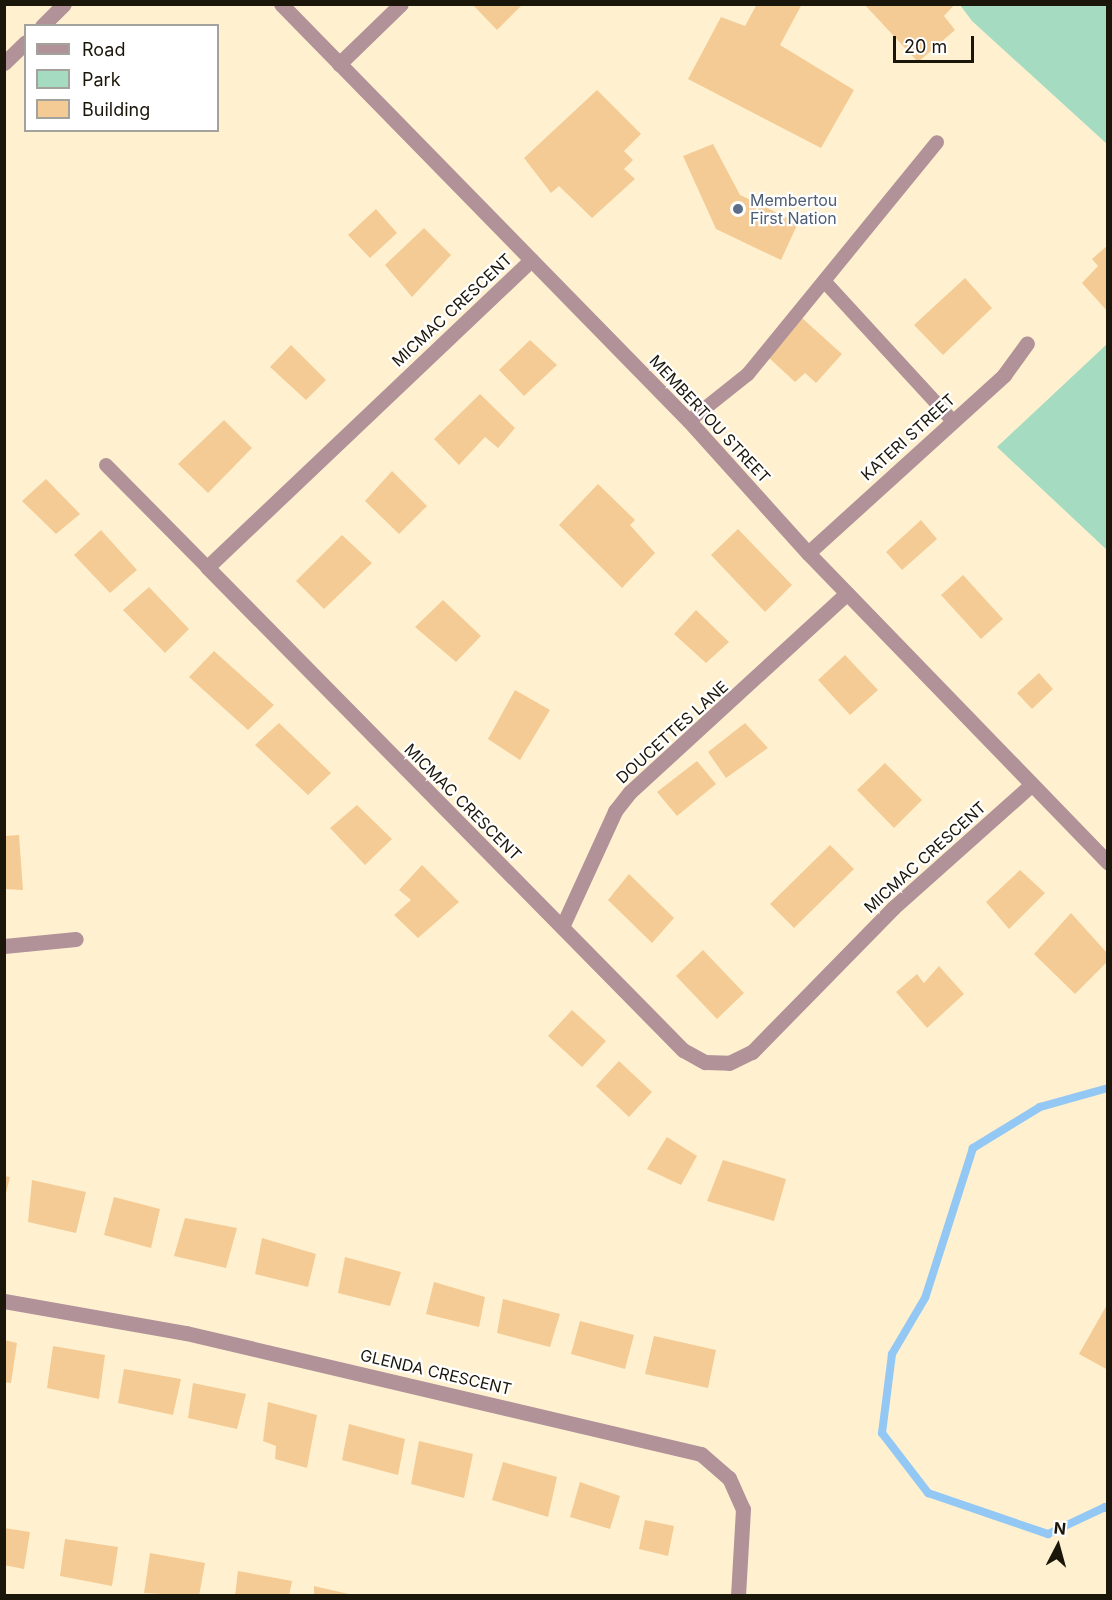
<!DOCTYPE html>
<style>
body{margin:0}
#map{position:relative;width:1112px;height:1600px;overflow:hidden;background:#fff1d0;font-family:Inter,sans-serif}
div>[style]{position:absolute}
.green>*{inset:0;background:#a5dbc0}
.stream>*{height:8px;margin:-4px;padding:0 4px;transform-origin:4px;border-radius:4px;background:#93c8f5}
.building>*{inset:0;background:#f4cb94}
.service>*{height:14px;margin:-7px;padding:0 7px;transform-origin:7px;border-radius:7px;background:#b19299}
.minor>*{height:15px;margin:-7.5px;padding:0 7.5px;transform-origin:7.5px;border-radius:7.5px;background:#b19299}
.dots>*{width:16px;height:16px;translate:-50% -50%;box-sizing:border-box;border:3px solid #fff;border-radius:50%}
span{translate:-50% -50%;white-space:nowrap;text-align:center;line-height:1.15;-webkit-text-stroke:4.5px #fff;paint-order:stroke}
.service-label{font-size:16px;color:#4e5e75}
.left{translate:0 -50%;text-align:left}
.street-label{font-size:16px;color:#1b160a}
.frame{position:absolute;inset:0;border:6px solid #1b160a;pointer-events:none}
.legend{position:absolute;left:24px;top:24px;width:195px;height:108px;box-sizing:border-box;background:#fff;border:2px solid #a4a29d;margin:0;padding:8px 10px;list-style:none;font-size:18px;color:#1b160a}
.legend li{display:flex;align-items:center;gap:12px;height:30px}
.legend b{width:30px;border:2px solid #a4a29d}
.north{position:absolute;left:1028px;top:1516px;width:60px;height:60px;-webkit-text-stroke:4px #fff;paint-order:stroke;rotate:6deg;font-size:16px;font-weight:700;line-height:24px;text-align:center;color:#1b160a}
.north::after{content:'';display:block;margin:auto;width:21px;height:27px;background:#1b160a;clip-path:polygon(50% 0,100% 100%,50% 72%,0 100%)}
.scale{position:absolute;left:893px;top:36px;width:81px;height:27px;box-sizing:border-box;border:3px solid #1b160a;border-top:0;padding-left:8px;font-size:18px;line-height:21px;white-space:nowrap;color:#1b160a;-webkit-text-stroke:4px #fff;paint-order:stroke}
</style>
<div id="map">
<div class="green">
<i style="clip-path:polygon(960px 5px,1107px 5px,1107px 144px,972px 21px)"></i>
<i style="clip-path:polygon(1107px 344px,1107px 550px,997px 447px)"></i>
</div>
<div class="stream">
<i style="left:1108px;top:1088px;width:71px;rotate:164.4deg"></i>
<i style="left:1040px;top:1107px;width:79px;rotate:148.5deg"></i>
<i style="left:973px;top:1148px;width:157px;rotate:107.7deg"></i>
<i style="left:925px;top:1298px;width:65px;rotate:120.5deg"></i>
<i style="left:892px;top:1354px;width:80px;rotate:97.2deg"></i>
<i style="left:882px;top:1433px;width:76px;rotate:52.5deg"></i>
<i style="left:928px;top:1493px;width:127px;rotate:18.9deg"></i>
<i style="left:1048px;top:1534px;width:63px;rotate:-25.3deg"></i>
<i style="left:1105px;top:1507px;width:4px;rotate:34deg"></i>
</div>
<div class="building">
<i style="clip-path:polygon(472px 4px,523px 4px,497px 30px)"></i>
<i style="clip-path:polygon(757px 4px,802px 4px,780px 45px,854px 90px,821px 148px,688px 79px,721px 17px,745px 26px)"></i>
<i style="clip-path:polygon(864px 4px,955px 4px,944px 16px,955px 30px,918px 62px)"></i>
<i style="clip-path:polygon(597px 90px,641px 134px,624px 151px,633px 160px,624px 169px,635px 179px,592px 218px,559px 186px,551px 193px,524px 158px)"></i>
<i style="clip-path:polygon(713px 144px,740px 195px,798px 223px,781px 260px,716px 229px,683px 156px)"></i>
<i style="clip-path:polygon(376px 209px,397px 233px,370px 258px,348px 235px)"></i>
<i style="clip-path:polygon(424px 228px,451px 255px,412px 297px,385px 265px)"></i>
<i style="clip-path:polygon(1108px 245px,1108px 312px,1082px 283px,1098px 266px,1092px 259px)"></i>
<i style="clip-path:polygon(965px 278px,992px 308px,943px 355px,914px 325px)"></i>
<i style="clip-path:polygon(802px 318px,842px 354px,816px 383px,805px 373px,795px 382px,767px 356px)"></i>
<i style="clip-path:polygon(530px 340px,557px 365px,524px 396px,499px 370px)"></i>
<i style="clip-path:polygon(291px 345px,326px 380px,306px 400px,270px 367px)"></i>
<i style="clip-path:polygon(480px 394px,515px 428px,498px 448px,485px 437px,459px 465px,434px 439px)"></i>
<i style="clip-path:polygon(224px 420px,252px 448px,208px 493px,178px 464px)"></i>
<i style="clip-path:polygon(392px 471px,427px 506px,399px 534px,365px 501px)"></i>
<i style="clip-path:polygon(46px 479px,80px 514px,56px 534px,22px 501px)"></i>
<i style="clip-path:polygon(598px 484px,635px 520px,630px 525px,655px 553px,622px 588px,559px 525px)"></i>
<i style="clip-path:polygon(921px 520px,937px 539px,902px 570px,886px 552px)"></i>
<i style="clip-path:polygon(738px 529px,792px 585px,765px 612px,711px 555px)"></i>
<i style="clip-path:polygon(101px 530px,137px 570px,110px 593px,74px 555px)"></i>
<i style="clip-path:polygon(342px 535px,372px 563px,324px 609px,296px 581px)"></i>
<i style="clip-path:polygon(963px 575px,1003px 619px,981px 639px,941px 595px)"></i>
<i style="clip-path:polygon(149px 587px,189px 629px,165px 653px,123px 610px)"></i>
<i style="clip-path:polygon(443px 600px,481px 636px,456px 662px,415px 627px)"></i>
<i style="clip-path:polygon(696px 610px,729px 642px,706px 663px,674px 634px)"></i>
<i style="clip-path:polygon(214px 651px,274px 705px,248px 730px,189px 677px)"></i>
<i style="clip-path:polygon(845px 655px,878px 690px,850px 715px,818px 680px)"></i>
<i style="clip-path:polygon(1039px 673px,1053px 689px,1032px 709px,1017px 693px)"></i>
<i style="clip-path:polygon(515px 690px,550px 710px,520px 760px,488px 739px)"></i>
<i style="clip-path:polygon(279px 723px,331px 773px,308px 795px,255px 745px)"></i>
<i style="clip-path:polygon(745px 723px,768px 748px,726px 778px,708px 752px)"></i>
<i style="clip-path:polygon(697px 761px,716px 784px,677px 816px,657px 792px)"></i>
<i style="clip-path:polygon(885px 763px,922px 800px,894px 828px,857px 790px)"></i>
<i style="clip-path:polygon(357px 805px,392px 839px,365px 865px,330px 828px)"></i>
<i style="clip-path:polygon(19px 835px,23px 890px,4px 889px,4px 836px)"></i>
<i style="clip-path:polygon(830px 845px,854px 869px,794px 928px,770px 904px)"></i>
<i style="clip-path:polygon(422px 865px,459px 902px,418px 938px,394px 915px,411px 900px,399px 890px)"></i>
<i style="clip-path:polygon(1020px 870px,1045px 893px,1009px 929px,986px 902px)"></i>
<i style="clip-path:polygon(629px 874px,674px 918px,652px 943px,608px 900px)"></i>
<i style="clip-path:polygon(1071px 913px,1108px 954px,1108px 961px,1075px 994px,1034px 954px)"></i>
<i style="clip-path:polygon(703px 950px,744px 993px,717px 1019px,676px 976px)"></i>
<i style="clip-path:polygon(939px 966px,964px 994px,927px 1028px,896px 992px,917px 974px,924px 983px)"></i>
<i style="clip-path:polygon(572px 1010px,606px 1041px,582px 1067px,548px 1036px)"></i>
<i style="clip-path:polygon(619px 1061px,652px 1092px,629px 1117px,596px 1086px)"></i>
<i style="clip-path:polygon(667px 1137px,697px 1156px,681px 1185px,647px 1169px)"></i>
<i style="clip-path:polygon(723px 1160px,786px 1179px,774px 1221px,707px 1201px)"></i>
<i style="clip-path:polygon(4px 1176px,10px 1177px,5px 1197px,4px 1197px)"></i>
<i style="clip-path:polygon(32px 1180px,86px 1192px,76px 1233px,28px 1222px)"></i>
<i style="clip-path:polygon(114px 1197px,160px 1209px,151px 1248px,104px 1235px)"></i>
<i style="clip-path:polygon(185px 1218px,237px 1228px,226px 1268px,174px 1256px)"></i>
<i style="clip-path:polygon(262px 1238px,316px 1254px,308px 1287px,255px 1274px)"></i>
<i style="clip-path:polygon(345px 1257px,401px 1272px,390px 1306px,338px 1293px)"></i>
<i style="clip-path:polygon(434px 1282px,485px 1297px,479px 1327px,426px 1314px)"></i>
<i style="clip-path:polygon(503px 1299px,560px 1314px,550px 1347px,497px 1333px)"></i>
<i style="clip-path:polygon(1108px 1303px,1108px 1370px,1079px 1354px)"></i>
<i style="clip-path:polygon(580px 1321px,634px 1335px,625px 1369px,571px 1354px)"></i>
<i style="clip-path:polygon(654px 1336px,716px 1350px,708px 1388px,645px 1374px)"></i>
<i style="clip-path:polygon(4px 1340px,17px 1343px,11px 1383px,4px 1382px)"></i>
<i style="clip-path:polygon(53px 1346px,105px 1355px,99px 1399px,47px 1388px)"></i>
<i style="clip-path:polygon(124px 1369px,181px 1379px,173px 1415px,118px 1403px)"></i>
<i style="clip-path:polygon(193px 1383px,246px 1394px,237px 1429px,188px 1418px)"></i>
<i style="clip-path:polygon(268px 1402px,317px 1415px,307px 1468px,275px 1459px,276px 1446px,263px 1441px)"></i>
<i style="clip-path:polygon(349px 1424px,405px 1439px,398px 1475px,342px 1460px)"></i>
<i style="clip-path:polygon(419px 1441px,473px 1454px,464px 1498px,411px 1484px)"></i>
<i style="clip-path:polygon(503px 1462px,557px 1477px,548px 1517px,492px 1500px)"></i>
<i style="clip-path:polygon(580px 1482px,620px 1496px,610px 1529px,570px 1517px)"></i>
<i style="clip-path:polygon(645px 1520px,674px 1526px,668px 1556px,639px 1549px)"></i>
<i style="clip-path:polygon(4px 1528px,30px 1532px,24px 1569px,4px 1565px)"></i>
<i style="clip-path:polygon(65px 1539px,118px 1547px,112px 1586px,60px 1576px)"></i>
<i style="clip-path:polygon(150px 1553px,205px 1563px,199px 1596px,144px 1593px)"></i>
<i style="clip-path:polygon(238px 1571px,292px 1581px,289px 1596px,235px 1596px)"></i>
<i style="clip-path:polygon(314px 1586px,353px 1595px,353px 1596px,314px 1596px)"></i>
</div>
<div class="service">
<i style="left:825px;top:282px;width:189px;rotate:47.4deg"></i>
<i style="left:689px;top:421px;width:75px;rotate:-38.5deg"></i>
<i style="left:748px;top:374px;width:299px;rotate:-50.8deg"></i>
<i style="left:106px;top:465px;width:144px;rotate:45.3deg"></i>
</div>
<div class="minor">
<i style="left:281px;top:4px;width:583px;rotate:45.63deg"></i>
<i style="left:689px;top:421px;width:178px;rotate:48deg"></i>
<i style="left:808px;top:553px;width:431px;rotate:45.9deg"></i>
<i style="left:42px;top:26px;width:31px;rotate:-45deg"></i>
<i style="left:4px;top:63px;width:30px;rotate:-44deg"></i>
<i style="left:339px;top:64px;width:86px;rotate:-44.1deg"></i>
<i style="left:531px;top:260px;width:446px;rotate:136.5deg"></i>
<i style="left:207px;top:567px;width:678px;rotate:45.42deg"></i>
<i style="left:683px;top:1050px;width:25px;rotate:29deg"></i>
<i style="left:705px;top:1062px;width:24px;rotate:2deg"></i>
<i style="left:729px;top:1063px;width:25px;rotate:-26deg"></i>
<i style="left:752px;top:1052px;width:202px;rotate:-45.6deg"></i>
<i style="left:893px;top:908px;width:186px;rotate:-41.7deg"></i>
<i style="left:808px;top:553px;width:265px;rotate:-42.2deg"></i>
<i style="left:1004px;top:375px;width:39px;rotate:-54deg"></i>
<i style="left:562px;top:927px;width:128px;rotate:-65.4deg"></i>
<i style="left:615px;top:811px;width:24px;rotate:-52deg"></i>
<i style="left:630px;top:792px;width:294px;rotate:-42.5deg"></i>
<i style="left:4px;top:946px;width:72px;rotate:-5.6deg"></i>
<i style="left:4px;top:1301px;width:185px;rotate:10deg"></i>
<i style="left:186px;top:1333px;width:529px;rotate:13.22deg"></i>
<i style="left:701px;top:1454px;width:37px;rotate:41deg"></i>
<i style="left:729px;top:1478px;width:34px;rotate:66deg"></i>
<i style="left:743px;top:1509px;width:87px;rotate:93.3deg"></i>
</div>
<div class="dots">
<i style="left:738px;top:209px;background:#5c6f8a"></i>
</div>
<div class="service-label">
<span class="left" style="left:750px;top:209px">Membertou<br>First Nation</span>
</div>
<div class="street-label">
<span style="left:452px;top:310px;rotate:-43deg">MICMAC CRESCENT</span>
<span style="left:710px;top:419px;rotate:47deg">MEMBERTOU STREET</span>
<span style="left:908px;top:437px;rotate:-42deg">KATERI STREET</span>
<span style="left:672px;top:732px;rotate:-42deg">DOUCETTES LANE</span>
<span style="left:463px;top:802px;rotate:45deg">MICMAC CRESCENT</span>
<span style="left:925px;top:857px;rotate:-42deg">MICMAC CRESCENT</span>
<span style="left:436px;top:1372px;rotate:13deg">GLENDA CRESCENT</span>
</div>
<div class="frame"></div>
<ul class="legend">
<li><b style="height:8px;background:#b19299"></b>Road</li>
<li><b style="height:16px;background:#a5dbc0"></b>Park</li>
<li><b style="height:16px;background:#f4cb94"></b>Building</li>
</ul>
<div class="north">N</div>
<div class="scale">20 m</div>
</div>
